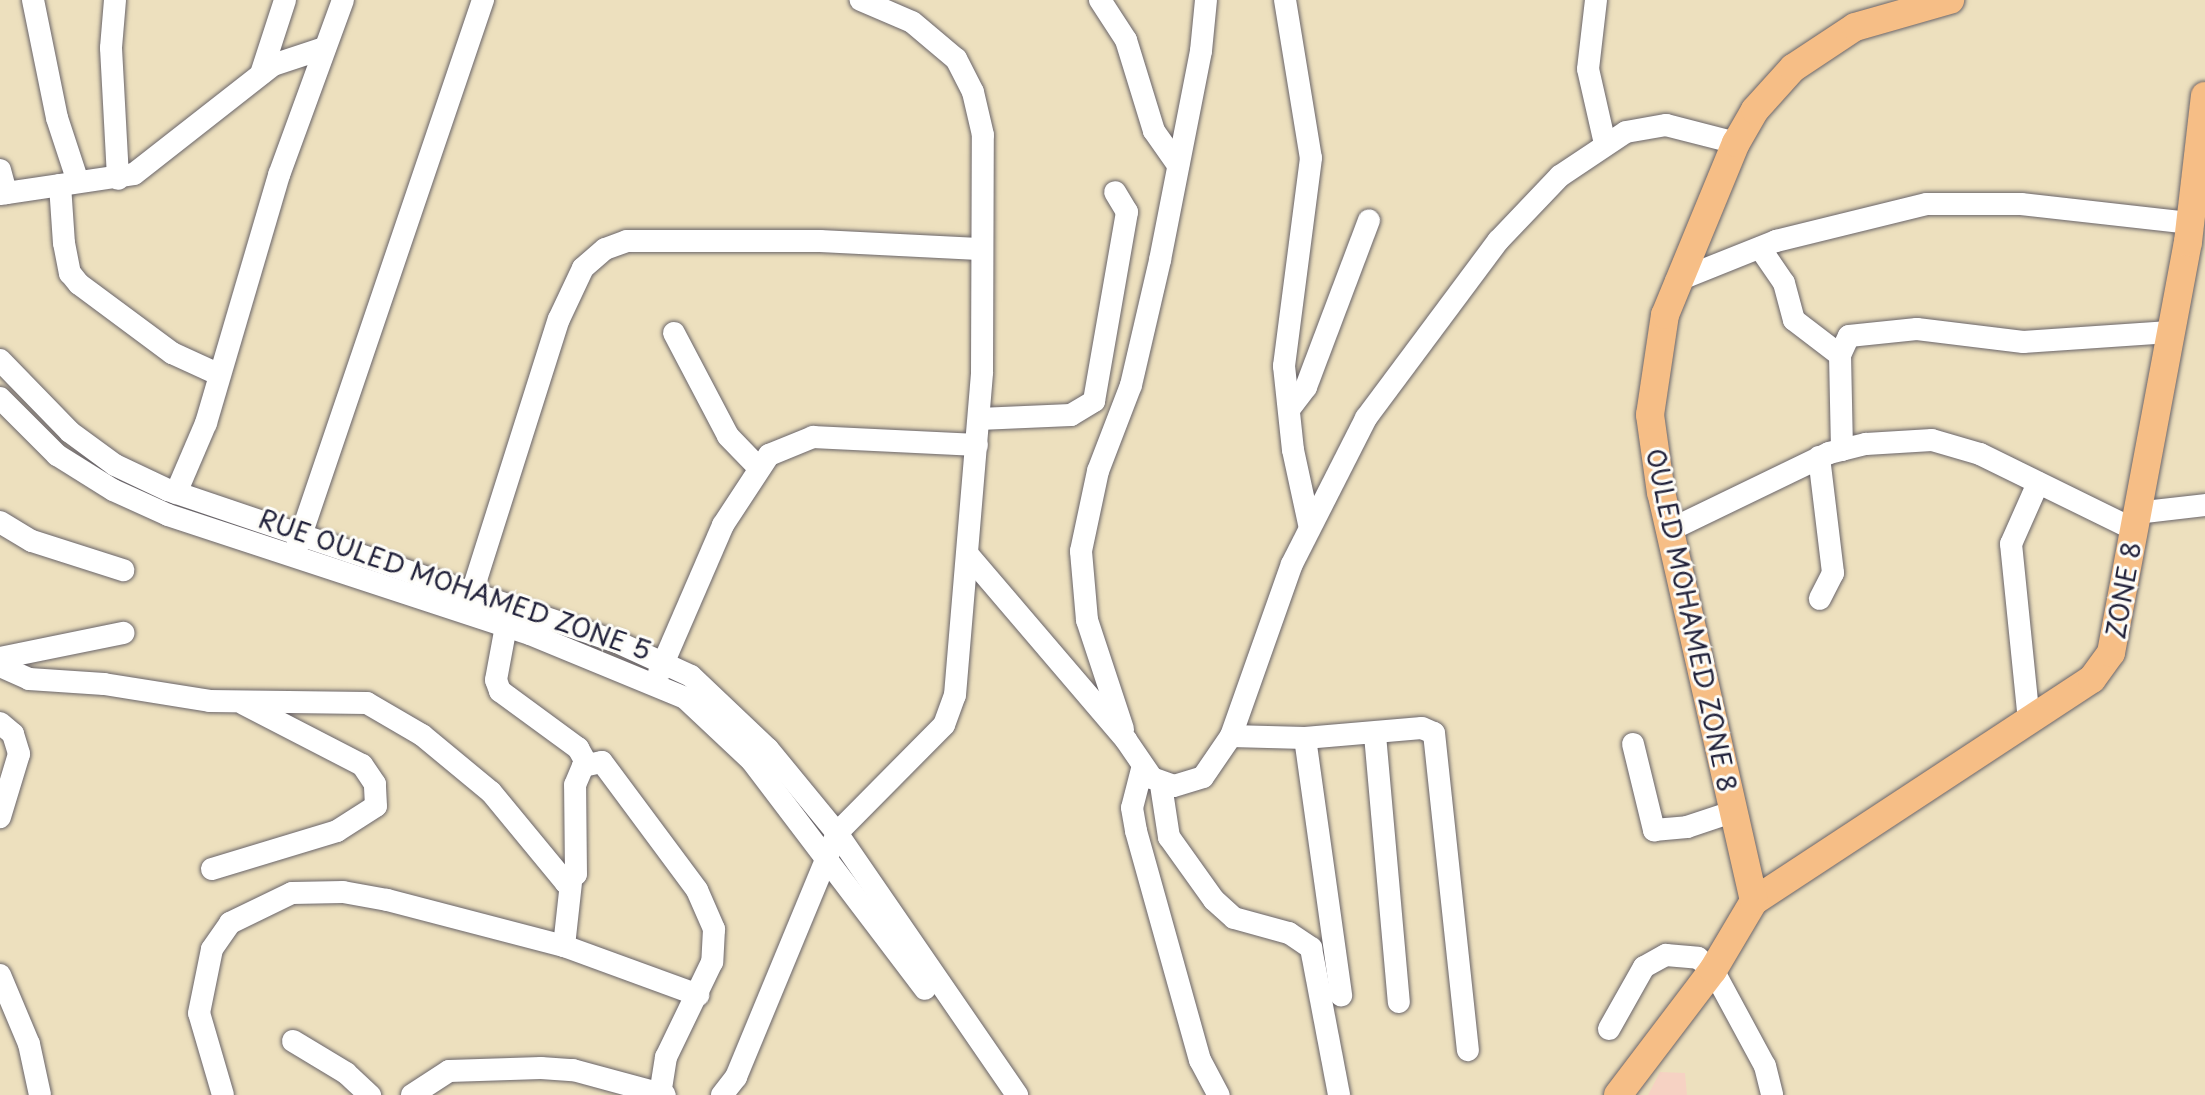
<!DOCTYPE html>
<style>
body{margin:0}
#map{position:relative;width:2205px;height:1095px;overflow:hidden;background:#ede0be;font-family:"Playpen Sans",sans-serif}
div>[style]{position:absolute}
.built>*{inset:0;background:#f6d2c3}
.roads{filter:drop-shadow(0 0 2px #696469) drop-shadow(0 0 2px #696469)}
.minor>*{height:22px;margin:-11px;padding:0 11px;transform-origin:11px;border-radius:11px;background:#fff}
.major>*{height:28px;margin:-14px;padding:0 14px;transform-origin:14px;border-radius:14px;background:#f6be86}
span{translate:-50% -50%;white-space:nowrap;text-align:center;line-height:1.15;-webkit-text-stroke:6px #fdfcf7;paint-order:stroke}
.street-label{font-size:26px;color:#22223b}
</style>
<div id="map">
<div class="built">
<i style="clip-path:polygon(1660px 1072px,1685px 1073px,1687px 1095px,1648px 1095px)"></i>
</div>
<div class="roads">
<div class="minor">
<i style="left:33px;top:0;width:120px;rotate:78.5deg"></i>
<i style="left:57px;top:118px;width:67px;rotate:71.8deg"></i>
<i style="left:115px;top:0;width:48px;rotate:94.8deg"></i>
<i style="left:111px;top:48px;width:131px;rotate:86.9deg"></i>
<i style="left:1100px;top:0;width:48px;rotate:57deg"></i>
<i style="left:1126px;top:40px;width:95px;rotate:72.9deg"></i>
<i style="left:1154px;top:131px;width:42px;rotate:54.8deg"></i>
<i style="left:1285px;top:0;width:160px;rotate:80.7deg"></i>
<i style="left:1311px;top:158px;width:210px;rotate:97.4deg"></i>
<i style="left:1284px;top:366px;width:84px;rotate:83.9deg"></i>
<i style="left:1293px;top:450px;width:76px;rotate:77.8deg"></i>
<i style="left:1596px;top:0;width:69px;rotate:96.6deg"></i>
<i style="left:1588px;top:69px;width:77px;rotate:77.2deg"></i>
<i style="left:261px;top:74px;width:78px;rotate:-72deg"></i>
<i style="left:0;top:170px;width:24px;rotate:75deg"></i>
<i style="left:60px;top:185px;width:58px;rotate:86.1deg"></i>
<i style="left:64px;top:243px;width:31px;rotate:79deg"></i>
<i style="left:70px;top:273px;width:14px;rotate:51deg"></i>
<i style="left:79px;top:284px;width:116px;rotate:36.6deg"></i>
<i style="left:172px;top:353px;width:51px;rotate:24.5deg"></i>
<i style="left:0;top:194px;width:135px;rotate:-8.5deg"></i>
<i style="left:134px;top:174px;width:177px;rotate:-38.1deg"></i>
<i style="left:273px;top:65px;width:54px;rotate:-18.4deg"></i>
<i style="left:1760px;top:248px;width:42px;rotate:55.6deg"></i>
<i style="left:1784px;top:283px;width:38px;rotate:75deg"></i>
<i style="left:1794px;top:320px;width:58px;rotate:37.3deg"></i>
<i style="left:1676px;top:281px;width:108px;rotate:-21.8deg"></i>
<i style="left:1776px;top:241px;width:155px;rotate:-13.8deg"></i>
<i style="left:1927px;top:204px;width:94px"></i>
<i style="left:2021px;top:204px;width:171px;rotate:6.4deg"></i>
<i style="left:674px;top:333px;width:116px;rotate:62.3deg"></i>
<i style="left:728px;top:436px;width:42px;rotate:46deg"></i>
<i style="left:0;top:360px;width:100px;rotate:45.8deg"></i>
<i style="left:70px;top:432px;width:56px;rotate:36.3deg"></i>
<i style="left:115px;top:465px;width:59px;rotate:25.3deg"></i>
<i style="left:168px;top:490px;width:474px;rotate:18.7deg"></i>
<i style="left:617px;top:642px;width:81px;rotate:24.7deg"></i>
<i style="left:691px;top:676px;width:106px;rotate:43.5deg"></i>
<i style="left:768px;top:749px;width:109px;rotate:50.6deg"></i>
<i style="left:837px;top:833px;width:318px;rotate:55.5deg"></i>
<i style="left:0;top:398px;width:81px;rotate:45deg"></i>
<i style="left:57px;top:455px;width:66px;rotate:32deg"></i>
<i style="left:113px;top:490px;width:60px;rotate:24.4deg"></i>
<i style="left:168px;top:515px;width:381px;rotate:18.2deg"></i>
<i style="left:530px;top:634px;width:168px;rotate:22.4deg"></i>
<i style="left:685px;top:698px;width:92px;rotate:43.2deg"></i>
<i style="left:752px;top:761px;width:286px;rotate:52.8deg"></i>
<i style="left:1291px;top:407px;width:25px;rotate:-53deg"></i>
<i style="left:1306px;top:387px;width:178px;rotate:-69.3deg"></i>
<i style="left:979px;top:419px;width:92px;rotate:-2.5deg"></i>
<i style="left:1071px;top:415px;width:27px;rotate:-31deg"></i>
<i style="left:1094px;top:401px;width:192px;rotate:-80.1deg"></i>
<i style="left:1127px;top:212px;width:23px;rotate:-121deg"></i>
<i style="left:1842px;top:450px;width:95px;rotate:-91.2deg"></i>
<i style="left:1840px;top:355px;width:21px;rotate:-65deg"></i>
<i style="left:1849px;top:336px;width:68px;rotate:-5.9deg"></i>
<i style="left:1917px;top:329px;width:107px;rotate:7deg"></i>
<i style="left:2023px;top:342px;width:147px;rotate:-3.9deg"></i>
<i style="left:1819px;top:457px;width:117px;rotate:83.1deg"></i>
<i style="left:1833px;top:573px;width:29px;rotate:117deg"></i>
<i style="left:176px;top:493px;width:76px;rotate:-66.8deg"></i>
<i style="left:206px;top:423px;width:259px;rotate:-73.6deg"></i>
<i style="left:279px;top:175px;width:186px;rotate:-69.9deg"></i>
<i style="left:2136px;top:513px;width:69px;rotate:-6.6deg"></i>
<i style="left:0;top:522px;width:37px;rotate:31deg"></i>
<i style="left:32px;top:541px;width:96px;rotate:17.7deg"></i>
<i style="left:1672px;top:529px;width:174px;rotate:-25.8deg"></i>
<i style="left:1829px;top:453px;width:38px;rotate:-14deg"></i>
<i style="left:1866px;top:444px;width:66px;rotate:-3.5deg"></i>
<i style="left:1932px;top:440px;width:50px;rotate:16.3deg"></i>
<i style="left:1980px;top:454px;width:170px;rotate:26.1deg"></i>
<i style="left:297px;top:547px;width:578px;rotate:-71.22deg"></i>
<i style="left:969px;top:556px;width:242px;rotate:49.5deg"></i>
<i style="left:1126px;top:740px;width:46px;rotate:55.6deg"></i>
<i style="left:1152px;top:778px;width:23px;rotate:20deg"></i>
<i style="left:1174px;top:786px;width:30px;rotate:-17deg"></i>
<i style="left:1203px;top:777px;width:50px;rotate:-55.7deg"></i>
<i style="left:1231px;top:736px;width:182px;rotate:-70.5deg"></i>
<i style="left:1292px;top:564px;width:164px;rotate:-63.1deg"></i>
<i style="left:1366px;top:418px;width:221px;rotate:-53.3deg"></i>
<i style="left:1498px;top:241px;width:90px;rotate:-46.4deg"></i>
<i style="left:1560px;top:176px;width:79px;rotate:-33.7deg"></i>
<i style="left:1626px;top:132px;width:41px;rotate:-9.9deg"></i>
<i style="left:1666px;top:125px;width:72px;rotate:14.4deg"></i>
<i style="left:469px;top:602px;width:297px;rotate:-72.4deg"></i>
<i style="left:559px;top:319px;width:56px;rotate:-64.8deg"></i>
<i style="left:583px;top:268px;width:29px;rotate:-41deg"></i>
<i style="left:605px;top:249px;width:23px;rotate:-20deg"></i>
<i style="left:627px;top:241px;width:193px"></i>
<i style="left:820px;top:241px;width:159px;rotate:2.9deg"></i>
<i style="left:506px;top:626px;width:55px;rotate:100.5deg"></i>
<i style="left:496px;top:680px;width:12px;rotate:70deg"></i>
<i style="left:500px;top:691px;width:97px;rotate:36.2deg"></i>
<i style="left:578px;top:748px;width:18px;rotate:61deg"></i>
<i style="left:0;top:658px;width:126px;rotate:-11.5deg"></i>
<i style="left:0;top:666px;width:32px;rotate:24deg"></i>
<i style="left:29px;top:679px;width:75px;rotate:3.8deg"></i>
<i style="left:104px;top:684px;width:107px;rotate:9.1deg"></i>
<i style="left:210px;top:701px;width:157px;rotate:0.7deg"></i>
<i style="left:367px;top:703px;width:64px;rotate:30.2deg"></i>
<i style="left:422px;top:735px;width:89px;rotate:39.6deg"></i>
<i style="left:491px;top:792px;width:118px;rotate:50.5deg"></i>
<i style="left:566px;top:883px;width:13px;rotate:-42deg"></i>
<i style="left:576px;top:874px;width:89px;rotate:-90.6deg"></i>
<i style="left:575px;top:785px;width:21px;rotate:-67deg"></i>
<i style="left:583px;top:766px;width:19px;rotate:-12deg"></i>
<i style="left:602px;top:762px;width:159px;rotate:53.4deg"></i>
<i style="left:697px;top:890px;width:43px;rotate:66.4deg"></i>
<i style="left:714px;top:929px;width:33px;rotate:93deg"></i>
<i style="left:712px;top:962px;width:106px;rotate:115.8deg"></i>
<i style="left:666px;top:1057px;width:37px;rotate:99deg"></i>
<i style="left:659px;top:673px;width:161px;rotate:-66.6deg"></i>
<i style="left:723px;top:525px;width:84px;rotate:-56.7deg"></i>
<i style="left:769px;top:455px;width:48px;rotate:-22.2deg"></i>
<i style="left:813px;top:437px;width:164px;rotate:2.8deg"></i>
<i style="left:2029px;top:721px;width:178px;rotate:-95.8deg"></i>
<i style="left:2011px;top:544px;width:67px;rotate:-66.1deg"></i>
<i style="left:0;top:723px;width:17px;rotate:40deg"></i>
<i style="left:13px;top:734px;width:21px;rotate:73deg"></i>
<i style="left:19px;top:754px;width:66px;rotate:106.8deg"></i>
<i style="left:1123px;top:729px;width:115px;rotate:-108.3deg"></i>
<i style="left:1087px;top:620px;width:69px;rotate:-95deg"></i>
<i style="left:1081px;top:551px;width:82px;rotate:-78deg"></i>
<i style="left:1098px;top:471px;width:92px;rotate:-69deg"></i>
<i style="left:1131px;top:385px;width:128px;rotate:-76.9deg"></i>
<i style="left:1160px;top:260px;width:213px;rotate:-78.9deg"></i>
<i style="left:1201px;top:51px;width:51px;rotate:-84.4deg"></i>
<i style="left:1375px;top:735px;width:268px;rotate:84.9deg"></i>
<i style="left:1231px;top:736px;width:74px;rotate:1.5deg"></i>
<i style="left:1305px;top:738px;width:260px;rotate:82deg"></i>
<i style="left:1305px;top:738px;width:117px;rotate:-4.9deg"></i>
<i style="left:1422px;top:728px;width:13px;rotate:23deg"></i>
<i style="left:1434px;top:733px;width:319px;rotate:83.9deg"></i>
<i style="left:1633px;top:744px;width:89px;rotate:76.3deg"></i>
<i style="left:1654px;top:830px;width:33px;rotate:-5deg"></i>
<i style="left:1687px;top:827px;width:47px;rotate:-18.4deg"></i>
<i style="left:1142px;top:769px;width:40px;rotate:104.4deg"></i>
<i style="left:1132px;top:808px;width:23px;rotate:80deg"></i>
<i style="left:1136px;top:831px;width:238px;rotate:74.4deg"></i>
<i style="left:1200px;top:1060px;width:40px;rotate:62deg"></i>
<i style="left:1161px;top:785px;width:53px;rotate:81.3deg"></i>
<i style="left:1169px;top:837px;width:77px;rotate:54.5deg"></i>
<i style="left:1214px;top:900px;width:27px;rotate:42deg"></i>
<i style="left:1234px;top:918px;width:57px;rotate:15.3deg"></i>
<i style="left:1289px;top:933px;width:27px;rotate:34deg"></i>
<i style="left:1311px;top:948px;width:150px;rotate:79.2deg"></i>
<i style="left:212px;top:869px;width:131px;rotate:-16.9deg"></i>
<i style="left:337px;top:831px;width:46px;rotate:-32.7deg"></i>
<i style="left:376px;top:806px;width:22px;rotate:-93deg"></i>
<i style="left:375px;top:784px;width:23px;rotate:-124deg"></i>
<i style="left:362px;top:765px;width:133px;rotate:-152.7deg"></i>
<i style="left:564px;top:946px;width:63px;rotate:-83.7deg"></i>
<i style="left:0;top:975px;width:75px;rotate:67.2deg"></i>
<i style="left:29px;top:1044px;width:52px;rotate:77.8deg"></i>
<i style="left:1609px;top:1029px;width:71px;rotate:-60.6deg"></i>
<i style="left:1644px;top:967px;width:25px;rotate:-29deg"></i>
<i style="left:1666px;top:955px;width:32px;rotate:5deg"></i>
<i style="left:1698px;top:958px;width:19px;rotate:39deg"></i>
<i style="left:1713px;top:970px;width:109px;rotate:61.6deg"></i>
<i style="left:1765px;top:1066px;width:30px;rotate:76deg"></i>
<i style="left:293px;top:1041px;width:62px;rotate:31.1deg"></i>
<i style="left:346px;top:1073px;width:33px;rotate:43deg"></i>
<i style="left:223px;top:1095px;width:85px;rotate:-106.3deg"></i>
<i style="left:199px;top:1013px;width:65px;rotate:-78.5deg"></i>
<i style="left:212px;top:949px;width:32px;rotate:-55deg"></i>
<i style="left:230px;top:923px;width:69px;rotate:-25.8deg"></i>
<i style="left:292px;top:893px;width:51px;rotate:-1.1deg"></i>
<i style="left:343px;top:892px;width:45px;rotate:10.3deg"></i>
<i style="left:387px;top:900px;width:183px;rotate:14.6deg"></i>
<i style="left:564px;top:946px;width:143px;rotate:20.1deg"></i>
<i style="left:412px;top:1095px;width:44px;rotate:-33deg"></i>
<i style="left:449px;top:1071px;width:92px;rotate:-1.9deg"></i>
<i style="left:541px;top:1068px;width:32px;rotate:4deg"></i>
<i style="left:573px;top:1070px;width:95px;rotate:15.2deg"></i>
<i style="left:722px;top:1095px;width:23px;rotate:-52deg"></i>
<i style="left:736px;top:1077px;width:264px;rotate:-67.5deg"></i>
<i style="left:837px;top:833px;width:152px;rotate:-45.3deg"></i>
<i style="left:944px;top:725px;width:32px;rotate:-70deg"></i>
<i style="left:955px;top:695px;width:324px;rotate:-85.2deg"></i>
<i style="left:982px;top:372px;width:237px;rotate:-89.8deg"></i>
<i style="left:983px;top:135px;width:44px;rotate:-103.1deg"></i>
<i style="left:973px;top:92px;width:37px;rotate:-117deg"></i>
<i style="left:956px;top:59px;width:57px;rotate:-139.9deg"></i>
<i style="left:912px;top:22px;width:56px;rotate:-156.7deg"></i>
</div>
<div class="major">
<i style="left:1754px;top:901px;width:404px;rotate:-33.3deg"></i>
<i style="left:2092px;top:679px;width:32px;rotate:-54deg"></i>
<i style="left:2111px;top:653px;width:418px;rotate:-79.4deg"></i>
<i style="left:2188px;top:242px;width:147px;rotate:-83.4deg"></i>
<i style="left:1618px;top:1095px;width:157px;rotate:-52.8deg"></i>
<i style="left:1713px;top:970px;width:80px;rotate:-59.3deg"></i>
<i style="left:1754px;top:901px;width:418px;rotate:-102.8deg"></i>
<i style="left:1661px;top:493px;width:79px;rotate:-98deg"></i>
<i style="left:1650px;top:415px;width:101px;rotate:-81.5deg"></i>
<i style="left:1665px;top:315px;width:186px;rotate:-67.6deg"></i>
<i style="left:1736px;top:143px;width:38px;rotate:-60deg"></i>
<i style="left:1755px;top:110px;width:57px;rotate:-47.9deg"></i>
<i style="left:1793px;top:68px;width:74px;rotate:-33.5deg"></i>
<i style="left:1855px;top:27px;width:99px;rotate:-15.9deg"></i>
</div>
</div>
<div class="street-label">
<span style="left:455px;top:584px;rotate:19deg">RUE OULED MOHAMED ZONE 5</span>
<span style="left:2123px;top:590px;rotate:-80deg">ZONE 8</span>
<span style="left:1692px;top:620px;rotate:78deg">OULED MOHAMED ZONE 8</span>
</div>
</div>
